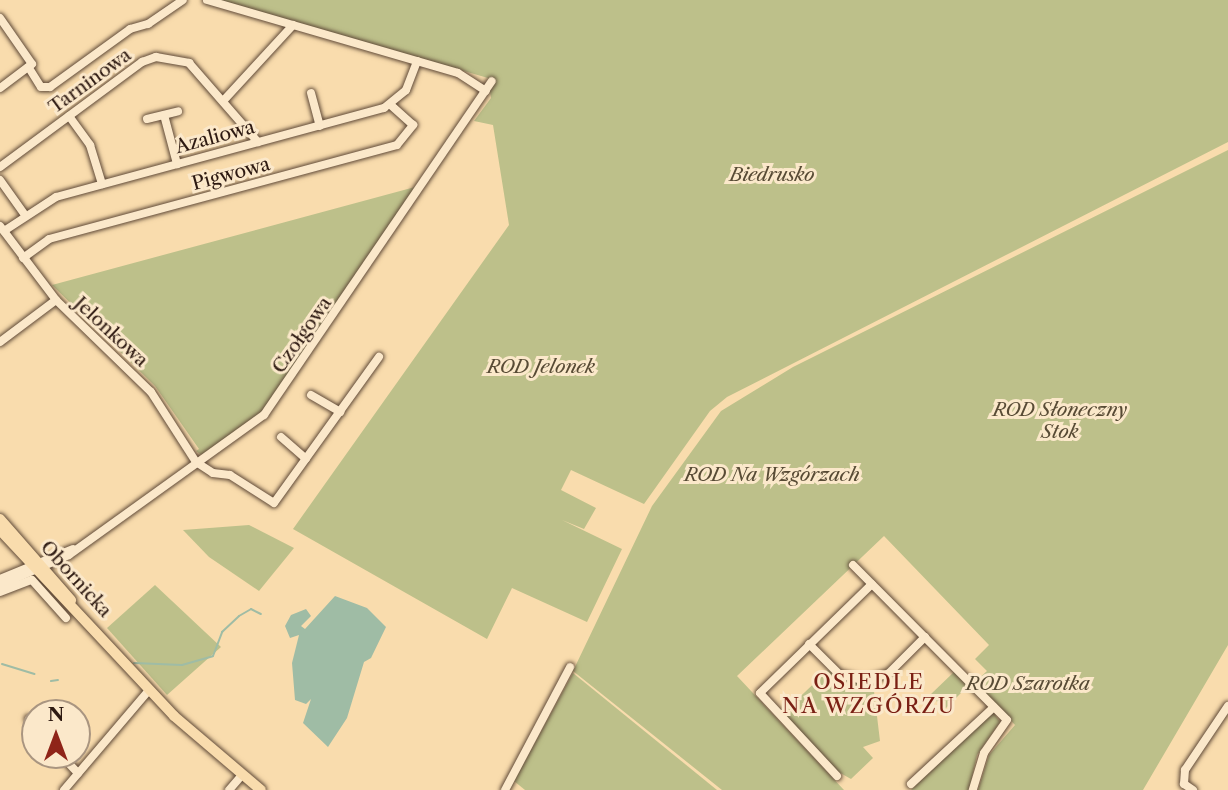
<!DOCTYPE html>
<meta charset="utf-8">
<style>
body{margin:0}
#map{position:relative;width:1228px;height:790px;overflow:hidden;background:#f9dcad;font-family:"Libre Caslon Text",serif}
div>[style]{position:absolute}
.green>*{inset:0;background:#bdc08a}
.water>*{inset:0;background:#9fbca5}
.stream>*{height:2px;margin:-1px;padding:0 1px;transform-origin:1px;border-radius:1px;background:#9fbca5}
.roads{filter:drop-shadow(0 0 2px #604a38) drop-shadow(0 0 2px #604a38)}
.minor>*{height:8px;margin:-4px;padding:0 4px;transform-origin:4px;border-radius:4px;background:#fbe8ca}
.major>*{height:10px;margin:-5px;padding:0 5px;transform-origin:5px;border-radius:5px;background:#f9dcad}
span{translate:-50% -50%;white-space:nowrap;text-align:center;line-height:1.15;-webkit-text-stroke:6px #fbe8ca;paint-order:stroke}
.street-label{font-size:19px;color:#2d1911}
.park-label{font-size:19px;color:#584b35;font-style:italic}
.neighbourhood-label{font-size:21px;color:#7a1f14;letter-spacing:2px}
.north{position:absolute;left:21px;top:699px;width:70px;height:70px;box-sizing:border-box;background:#fbe8ca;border:2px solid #a99580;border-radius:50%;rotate:0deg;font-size:19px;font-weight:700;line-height:28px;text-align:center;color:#2d1911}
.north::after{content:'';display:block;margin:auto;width:24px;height:32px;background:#8f2418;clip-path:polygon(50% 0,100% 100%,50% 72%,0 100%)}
</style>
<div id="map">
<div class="green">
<i style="clip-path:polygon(219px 0,1228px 0,1228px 142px,727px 397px,710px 411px,644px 504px,571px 470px,561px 490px,596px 508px,584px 529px,562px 520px,622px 549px,587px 622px,512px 588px,487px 639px,293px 529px,509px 225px,493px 125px,474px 121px,491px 98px,488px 78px)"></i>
<i style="clip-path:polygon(1228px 150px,1228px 645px,1143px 790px,978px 790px,989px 755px,1015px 725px,975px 682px,987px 671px,975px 659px,989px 645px,884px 536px,737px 676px,844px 790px,722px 790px,573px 671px,652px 506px,721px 411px,793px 367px)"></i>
<i style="clip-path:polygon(415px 187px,418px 190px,262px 413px,203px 456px,196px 451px,199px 449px,155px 386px,52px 285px)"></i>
<i style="clip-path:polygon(249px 525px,294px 548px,259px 591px,209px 557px,183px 530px)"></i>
<i style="clip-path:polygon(155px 585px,221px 647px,167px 695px,107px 628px)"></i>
<i style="clip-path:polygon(828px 670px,843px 680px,873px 683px,880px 741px,863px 747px,873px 758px,851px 779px,835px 770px,782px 714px)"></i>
<i style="clip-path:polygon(955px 671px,969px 685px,945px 709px,930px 695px)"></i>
<i style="clip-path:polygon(573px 673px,717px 790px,525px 790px,514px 781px)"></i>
<i style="clip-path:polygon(993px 712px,1000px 722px,977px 755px,969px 790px,911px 790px)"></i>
</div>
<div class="water">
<i style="clip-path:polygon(335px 596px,367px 608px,386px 627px,371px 658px,364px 662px,347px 718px,328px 747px,303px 723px,311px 699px,306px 704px,295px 700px,292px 663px,299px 635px,290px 638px,285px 626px,291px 615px,306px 609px,311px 616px,301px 626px,305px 629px)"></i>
</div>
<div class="stream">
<i style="left:134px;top:663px;width:48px;rotate:2.4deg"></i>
<i style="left:182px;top:665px;width:32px;rotate:-16deg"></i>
<i style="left:213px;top:656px;width:26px;rotate:-69deg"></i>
<i style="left:222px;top:632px;width:23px;rotate:-43deg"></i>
<i style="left:239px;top:616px;width:14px;rotate:-30deg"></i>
<i style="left:251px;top:609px;width:11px;rotate:27deg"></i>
<i style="left:2px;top:664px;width:34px;rotate:17deg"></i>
<i style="left:51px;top:681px;width:7px;rotate:-8deg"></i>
</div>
<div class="roads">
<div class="minor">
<i style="left:207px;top:0;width:261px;rotate:16.2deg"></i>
<i style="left:458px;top:73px;width:33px;rotate:33deg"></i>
<i style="left:0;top:18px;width:56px;rotate:55.2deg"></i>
<i style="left:32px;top:64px;width:40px;rotate:143deg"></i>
<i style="left:29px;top:68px;width:22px;rotate:58deg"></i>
<i style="left:41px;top:87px;width:9px"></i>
<i style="left:50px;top:87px;width:99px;rotate:-35.9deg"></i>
<i style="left:130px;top:29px;width:19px;rotate:-16deg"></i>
<i style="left:148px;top:24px;width:42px;rotate:-34.4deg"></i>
<i style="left:311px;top:93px;width:34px;rotate:75deg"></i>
<i style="left:224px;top:100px;width:102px;rotate:-47.4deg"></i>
<i style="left:164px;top:115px;width:51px;rotate:75.1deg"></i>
<i style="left:69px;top:116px;width:36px;rotate:54deg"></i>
<i style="left:90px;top:145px;width:41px;rotate:72.9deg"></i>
<i style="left:147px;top:119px;width:32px;rotate:-14deg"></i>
<i style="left:0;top:167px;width:177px;rotate:-36.5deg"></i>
<i style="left:142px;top:62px;width:15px;rotate:-20deg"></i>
<i style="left:156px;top:57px;width:34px;rotate:10deg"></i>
<i style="left:189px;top:63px;width:105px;rotate:48.9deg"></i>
<i style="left:0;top:180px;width:43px;rotate:54.5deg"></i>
<i style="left:0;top:226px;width:93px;rotate:52.9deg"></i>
<i style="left:56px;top:300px;width:132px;rotate:44.1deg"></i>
<i style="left:151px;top:392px;width:83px;rotate:57.3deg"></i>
<i style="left:4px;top:231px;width:62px;rotate:-33.2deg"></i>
<i style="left:56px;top:197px;width:340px;rotate:-15.2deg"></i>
<i style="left:384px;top:108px;width:28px;rotate:-39deg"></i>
<i style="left:406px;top:90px;width:31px;rotate:-69deg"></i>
<i style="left:23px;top:258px;width:32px;rotate:-36deg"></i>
<i style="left:49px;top:239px;width:360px;rotate:-15.1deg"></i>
<i style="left:397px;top:145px;width:26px;rotate:-51deg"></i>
<i style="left:413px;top:125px;width:30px;rotate:-138deg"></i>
<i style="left:0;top:342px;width:70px;rotate:-36.9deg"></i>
<i style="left:311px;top:395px;width:34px;rotate:30deg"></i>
<i style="left:281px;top:437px;width:33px;rotate:41deg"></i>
<i style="left:196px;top:462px;width:20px;rotate:33deg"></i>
<i style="left:213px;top:473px;width:17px;rotate:7deg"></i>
<i style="left:230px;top:475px;width:52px;rotate:32.5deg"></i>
<i style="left:274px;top:503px;width:180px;rotate:-54.3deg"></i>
<i style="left:853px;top:565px;width:218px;rotate:45.2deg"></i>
<i style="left:1007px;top:720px;width:40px;rotate:124.9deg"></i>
<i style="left:984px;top:753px;width:39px;rotate:107deg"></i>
<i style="left:0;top:579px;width:79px;rotate:-22.3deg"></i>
<i style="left:0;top:585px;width:75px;rotate:-23.5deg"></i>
<i style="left:69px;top:555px;width:240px;rotate:-35.7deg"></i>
<i style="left:264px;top:415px;width:404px;rotate:-55.7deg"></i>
<i style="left:0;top:592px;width:34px;rotate:-21deg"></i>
<i style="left:32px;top:580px;width:51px;rotate:48.2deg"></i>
<i style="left:809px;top:644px;width:42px;rotate:45deg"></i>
<i style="left:839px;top:674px;width:27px;rotate:15deg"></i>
<i style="left:865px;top:681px;width:25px;rotate:-18deg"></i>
<i style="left:889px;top:673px;width:51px;rotate:-45deg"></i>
<i style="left:29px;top:719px;width:9px;rotate:49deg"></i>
<i style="left:61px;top:755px;width:25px;rotate:47deg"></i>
<i style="left:837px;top:776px;width:113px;rotate:-132.9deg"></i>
<i style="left:760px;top:693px;width:156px;rotate:-44.2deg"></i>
<i style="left:911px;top:784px;width:113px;rotate:-42.9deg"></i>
<i style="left:64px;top:790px;width:131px;rotate:-49.6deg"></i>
<i style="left:229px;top:790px;width:20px;rotate:-49deg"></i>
<i style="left:505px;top:790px;width:139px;rotate:-62.1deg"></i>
<i style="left:1193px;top:790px;width:11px;rotate:-146deg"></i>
<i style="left:1184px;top:784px;width:14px;rotate:-86deg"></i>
<i style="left:1185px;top:770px;width:77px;rotate:-56.1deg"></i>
</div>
<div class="major">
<i style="left:0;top:519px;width:108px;rotate:48.8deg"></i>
<i style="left:0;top:530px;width:255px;rotate:46.9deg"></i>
<i style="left:174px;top:716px;width:114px;rotate:40.4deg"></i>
</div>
</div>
<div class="street-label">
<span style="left:90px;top:81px;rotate:-36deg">Tarninowa</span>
<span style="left:215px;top:137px;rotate:-15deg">Azaliowa</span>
<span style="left:231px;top:174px;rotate:-15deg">Pigwowa</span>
<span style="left:111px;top:332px;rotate:43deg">Jelonkowa</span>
<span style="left:302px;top:335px;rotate:-55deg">Czołgowa</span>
<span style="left:76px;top:579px;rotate:48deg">Obornicka</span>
</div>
<div class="park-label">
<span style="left:772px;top:175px">Biedrusko</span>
<span style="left:541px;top:367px">ROD Jelonek</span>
<span style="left:1060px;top:421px">ROD Słoneczny<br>Stok</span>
<span style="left:772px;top:475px">ROD Na Wzgórzach</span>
<span style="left:1028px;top:684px">ROD Szarotka</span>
</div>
<div class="neighbourhood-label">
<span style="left:869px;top:694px">OSIEDLE<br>NA WZGÓRZU</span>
</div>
<div class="north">N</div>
</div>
